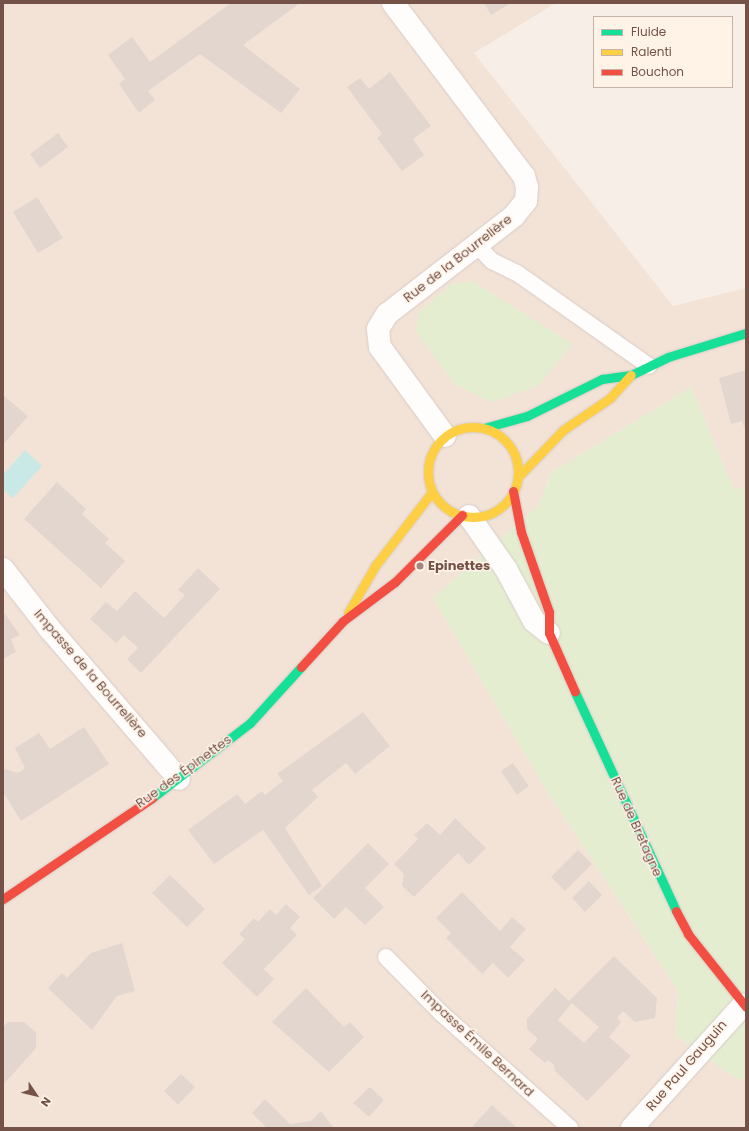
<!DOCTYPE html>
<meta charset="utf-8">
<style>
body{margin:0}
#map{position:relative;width:749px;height:1131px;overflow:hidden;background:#f7efe7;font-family:Poppins,sans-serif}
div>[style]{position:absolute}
.residential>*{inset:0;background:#f3e3d7}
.green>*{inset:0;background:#e5edd1}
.water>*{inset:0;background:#c9e9e7}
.building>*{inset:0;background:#e3d6cf}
.roads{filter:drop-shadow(0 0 1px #d8ccc6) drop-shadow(0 0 1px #d8ccc6)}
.lane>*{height:16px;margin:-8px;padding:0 8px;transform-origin:8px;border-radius:8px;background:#fefdfb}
.street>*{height:22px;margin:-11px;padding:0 11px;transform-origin:11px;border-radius:11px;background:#fefdfb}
.fast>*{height:9px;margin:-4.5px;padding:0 4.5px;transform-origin:4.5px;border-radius:4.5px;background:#16e098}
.slow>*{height:9px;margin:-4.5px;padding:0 4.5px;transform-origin:4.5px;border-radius:4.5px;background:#ffcf43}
.slow>.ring{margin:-4.5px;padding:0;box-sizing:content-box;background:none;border:9px solid #ffcf43;border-radius:50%}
.jam>*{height:9px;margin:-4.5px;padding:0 4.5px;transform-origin:4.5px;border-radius:4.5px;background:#f24e42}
.dots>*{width:11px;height:11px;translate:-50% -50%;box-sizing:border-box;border:2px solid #fff3e8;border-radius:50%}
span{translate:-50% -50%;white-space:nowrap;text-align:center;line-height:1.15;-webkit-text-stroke:3px #fff3e8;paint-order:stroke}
.street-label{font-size:13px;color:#755247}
.poi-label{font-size:13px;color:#755247;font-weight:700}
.left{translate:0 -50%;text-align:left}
.frame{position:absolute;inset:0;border:4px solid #755247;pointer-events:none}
.legend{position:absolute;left:593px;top:16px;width:140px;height:72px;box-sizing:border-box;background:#fff3e8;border:1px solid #c8b3a8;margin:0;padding:5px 7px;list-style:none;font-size:12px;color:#755247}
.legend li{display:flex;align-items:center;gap:8px;height:20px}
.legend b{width:20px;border:1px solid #c8b3a8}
.north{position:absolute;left:16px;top:1075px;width:40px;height:40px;-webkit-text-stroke:3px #fff3e8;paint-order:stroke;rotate:125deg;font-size:11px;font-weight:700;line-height:16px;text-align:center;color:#755247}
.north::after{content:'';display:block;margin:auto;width:14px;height:18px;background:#755247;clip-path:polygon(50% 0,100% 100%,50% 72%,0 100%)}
</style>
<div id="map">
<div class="residential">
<i style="clip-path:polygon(3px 3px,556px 3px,474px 53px,673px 306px,746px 288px,746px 486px,734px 491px,691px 387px,552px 472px,538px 506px,433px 598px,545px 788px,678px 990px,676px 1036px,737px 1079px,746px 1079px,746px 1128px,3px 1128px)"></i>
</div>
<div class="green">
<i style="clip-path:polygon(472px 281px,573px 344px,538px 386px,492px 402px,454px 384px,416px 331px,419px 312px,450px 285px)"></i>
<i style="clip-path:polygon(691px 387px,734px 490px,746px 486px,746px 1079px,737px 1079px,676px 1036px,678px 990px,545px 788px,433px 598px,538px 506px,552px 472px)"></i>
</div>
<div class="water">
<i style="clip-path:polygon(25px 450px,42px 466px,13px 498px,3px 490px,3px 475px)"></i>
</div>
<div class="building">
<i style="clip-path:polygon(231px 3px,300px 3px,243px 45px,300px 89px,281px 113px,200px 54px,148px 91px,155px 100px,139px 113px,119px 84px,125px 79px,108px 55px,132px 37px,150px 62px)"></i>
<i style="clip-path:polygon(484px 3px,511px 3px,491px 15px)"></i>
<i style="clip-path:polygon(390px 72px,431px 126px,413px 139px,424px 155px,402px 171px,377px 138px,382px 134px,347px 87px,360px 78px,369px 89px)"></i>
<i style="clip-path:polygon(58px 133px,68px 147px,40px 168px,30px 154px)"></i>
<i style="clip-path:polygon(37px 197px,63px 238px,38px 253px,13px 212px)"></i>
<i style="clip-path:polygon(746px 370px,746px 432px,742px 421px,731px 424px,719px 378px)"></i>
<i style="clip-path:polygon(3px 395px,28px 416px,3px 445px)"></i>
<i style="clip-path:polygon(57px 482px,86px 509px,82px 514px,109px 539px,105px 543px,125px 561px,101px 588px,24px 519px)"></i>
<i style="clip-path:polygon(198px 568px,220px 589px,141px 673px,127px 659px,138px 648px,124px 635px,116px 643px,90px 619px,106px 602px,117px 611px,135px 591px,164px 618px,185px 595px,178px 590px)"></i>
<i style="clip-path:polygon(3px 611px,20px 635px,11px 639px,16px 652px,3px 659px)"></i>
<i style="clip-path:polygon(363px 712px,390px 746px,355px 774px,346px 763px,312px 790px,318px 797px,285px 828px,322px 886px,309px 895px,263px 830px,214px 864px,188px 830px,237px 794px,245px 804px,262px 791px,265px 795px,283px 781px,277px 774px)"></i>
<i style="clip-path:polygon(84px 727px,109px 764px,21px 821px,3px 792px,4px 769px,18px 773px,25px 768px,15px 748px,39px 733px,50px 749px)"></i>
<i style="clip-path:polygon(513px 763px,529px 786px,517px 795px,501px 771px)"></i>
<i style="clip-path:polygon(455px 818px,486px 848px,469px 865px,458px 853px,414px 897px,402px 886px,404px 874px,394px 864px,418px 839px,414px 835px,427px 823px,440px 835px)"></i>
<i style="clip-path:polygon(368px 843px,389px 864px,365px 888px,384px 907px,365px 925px,346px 907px,334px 919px,313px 898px)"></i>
<i style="clip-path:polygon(578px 850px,592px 864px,565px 891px,551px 877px)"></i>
<i style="clip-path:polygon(170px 875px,205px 909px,187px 927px,152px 893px)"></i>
<i style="clip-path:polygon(589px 881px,602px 895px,585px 912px,572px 898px)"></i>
<i style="clip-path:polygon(462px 892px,500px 931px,512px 917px,526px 929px,510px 947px,525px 960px,508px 978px,493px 963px,482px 974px,446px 938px,451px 933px,436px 918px)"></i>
<i style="clip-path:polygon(286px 904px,300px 917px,290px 928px,297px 935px,264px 969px,274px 979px,257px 997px,222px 963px,245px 939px,239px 934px,254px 918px,258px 922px,270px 909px,276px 915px)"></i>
<i style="clip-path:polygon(122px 943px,135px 991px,117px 996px,92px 1030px,48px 988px,62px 973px,67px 978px,91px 953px)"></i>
<i style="clip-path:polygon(evenodd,614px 956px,657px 998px,655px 1018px,635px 1022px,623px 1011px,617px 1018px,621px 1022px,609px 1037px,631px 1056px,587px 1101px,555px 1071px,554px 1065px,548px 1060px,545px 1063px,529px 1049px,538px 1039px,527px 1029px,527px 1019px,555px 988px,569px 1001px,614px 956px,572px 1003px,599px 1027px,584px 1043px,558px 1020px,572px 1003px)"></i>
<i style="clip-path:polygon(306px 988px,344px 1027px,350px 1022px,364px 1037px,329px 1072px,272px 1022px)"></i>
<i style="clip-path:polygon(8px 1022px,24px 1022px,36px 1032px,36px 1048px,3px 1085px,3px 1027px)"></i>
<i style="clip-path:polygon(181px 1074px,195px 1087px,178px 1105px,164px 1091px)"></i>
<i style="clip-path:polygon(370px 1087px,384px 1100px,369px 1117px,353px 1103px)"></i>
<i style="clip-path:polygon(265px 1099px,290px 1124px,311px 1121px,321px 1111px,334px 1128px,267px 1128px,252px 1113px)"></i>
<i style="clip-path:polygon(492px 1105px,517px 1128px,471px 1128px)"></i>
</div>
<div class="roads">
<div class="lane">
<i style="left:477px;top:245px;width:22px;rotate:47deg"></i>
<i style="left:492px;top:261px;width:28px;rotate:26deg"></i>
<i style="left:517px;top:273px;width:161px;rotate:35.2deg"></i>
<i style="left:386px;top:957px;width:78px;rotate:45.5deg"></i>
<i style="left:441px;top:1013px;width:173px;rotate:41.7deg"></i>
</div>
<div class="street">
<i style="left:393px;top:3px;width:217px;rotate:52.9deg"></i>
<i style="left:524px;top:176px;width:11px;rotate:75deg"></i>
<i style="left:527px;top:187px;width:14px;rotate:94deg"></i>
<i style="left:526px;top:201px;width:19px;rotate:129deg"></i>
<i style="left:514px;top:216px;width:160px;rotate:142.3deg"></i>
<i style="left:387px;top:314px;width:17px;rotate:121deg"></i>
<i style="left:378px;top:329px;width:18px;rotate:84deg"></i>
<i style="left:380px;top:347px;width:110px;rotate:53.9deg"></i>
<i style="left:469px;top:516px;width:65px;rotate:55.1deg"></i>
<i style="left:506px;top:569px;width:59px;rotate:61.7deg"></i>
<i style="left:534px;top:621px;width:19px;rotate:39deg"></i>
<i style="left:3px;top:569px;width:75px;rotate:52.1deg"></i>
<i style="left:49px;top:628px;width:199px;rotate:49.3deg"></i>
<i style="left:632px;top:1128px;width:166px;rotate:-47.9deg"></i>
</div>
<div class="fast">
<i style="left:484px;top:428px;width:45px;rotate:-15.6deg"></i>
<i style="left:527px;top:416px;width:84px;rotate:-26.3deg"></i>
<i style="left:602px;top:379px;width:29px;rotate:-8deg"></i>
<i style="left:631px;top:375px;width:41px;rotate:-25.9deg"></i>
<i style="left:668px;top:357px;width:82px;rotate:-17.1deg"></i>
<i style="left:575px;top:692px;width:241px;rotate:65.2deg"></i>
<i style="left:152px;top:798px;width:123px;rotate:-37.4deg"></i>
<i style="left:250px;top:723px;width:76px;rotate:-47.7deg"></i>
</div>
<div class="slow">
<i class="ring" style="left:428px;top:427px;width:81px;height:81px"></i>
<i style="left:518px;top:477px;width:65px;rotate:-46.2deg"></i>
<i style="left:563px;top:430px;width:57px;rotate:-34.2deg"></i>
<i style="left:610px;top:398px;width:31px;rotate:-48deg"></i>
<i style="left:348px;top:613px;width:54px;rotate:-60.1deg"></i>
<i style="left:375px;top:566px;width:93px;rotate:-52.4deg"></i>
</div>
<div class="jam">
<i style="left:513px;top:491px;width:42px;rotate:79deg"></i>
<i style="left:521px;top:532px;width:85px;rotate:70.7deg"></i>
<i style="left:549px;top:612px;width:21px;rotate:90deg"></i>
<i style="left:549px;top:633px;width:64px;rotate:66.2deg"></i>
<i style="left:301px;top:667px;width:62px;rotate:-47.6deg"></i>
<i style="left:343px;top:621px;width:65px;rotate:-36.9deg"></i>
<i style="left:395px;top:582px;width:95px;rotate:-45deg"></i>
<i style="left:3px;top:899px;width:180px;rotate:-34.1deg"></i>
<i style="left:676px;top:911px;width:26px;rotate:62deg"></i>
<i style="left:688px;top:934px;width:93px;rotate:51.5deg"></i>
</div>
</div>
<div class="dots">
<i style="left:420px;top:566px;background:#a2897f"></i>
</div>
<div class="street-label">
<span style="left:458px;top:259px;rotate:-38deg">Rue de la Bourrelière</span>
<span style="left:90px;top:674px;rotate:49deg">Impasse de la Bourrelière</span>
<span style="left:184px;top:772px;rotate:-36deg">Rue des Épinettes</span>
<span style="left:636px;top:827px;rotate:66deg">Rue de Bretagne</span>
<span style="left:477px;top:1044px;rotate:43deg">Impasse Émile Bernard</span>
<span style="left:687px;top:1066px;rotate:-49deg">Rue Paul Gauguin</span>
</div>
<div class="poi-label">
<span class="left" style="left:428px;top:566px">Epinettes</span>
</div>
<div class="frame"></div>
<ul class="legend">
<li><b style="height:5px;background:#16e098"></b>Fluide</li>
<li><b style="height:5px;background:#ffcf43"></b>Ralenti</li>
<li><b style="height:5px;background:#f24e42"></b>Bouchon</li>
</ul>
<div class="north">N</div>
</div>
